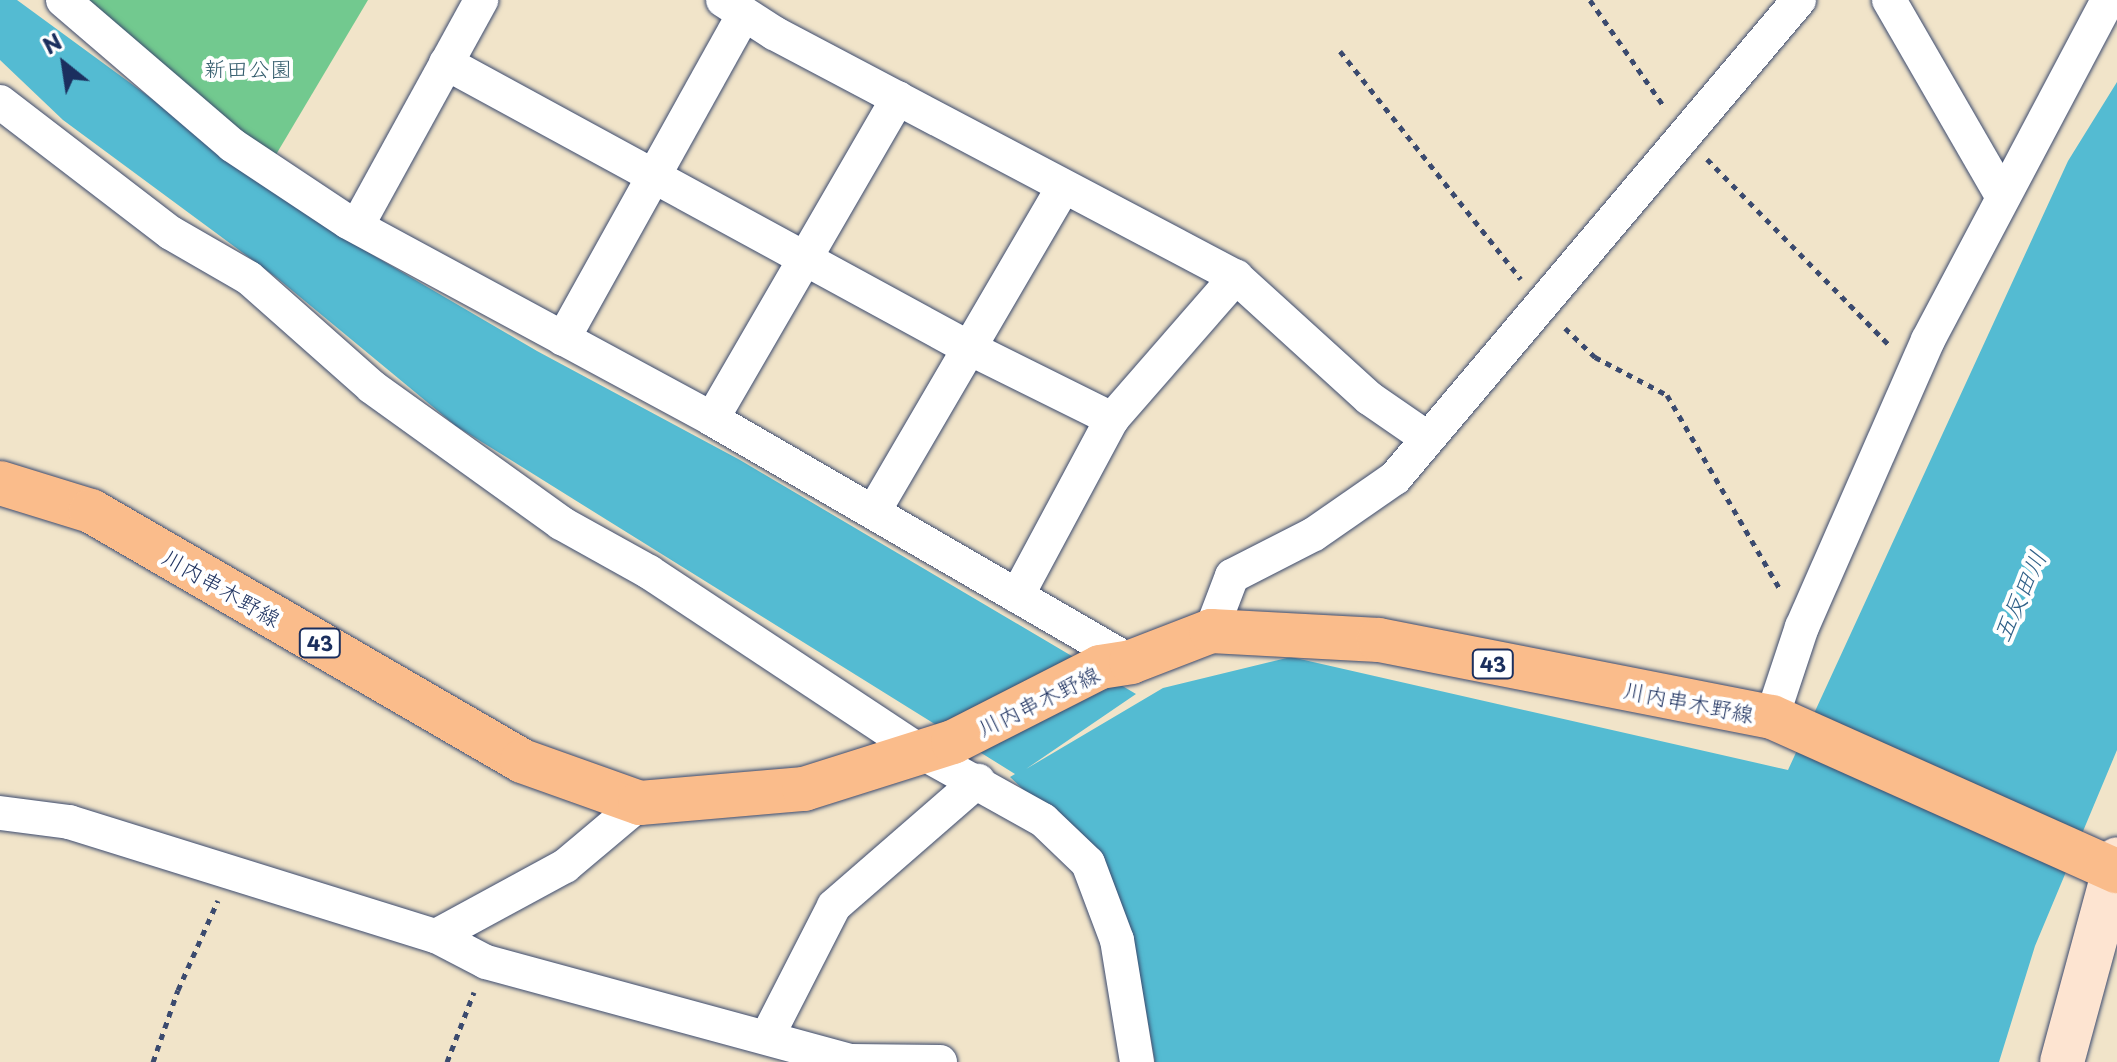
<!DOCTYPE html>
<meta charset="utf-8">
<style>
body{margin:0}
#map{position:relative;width:2117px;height:1062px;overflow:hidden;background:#f1e4c9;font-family:"Playpen Sans","Klee One",sans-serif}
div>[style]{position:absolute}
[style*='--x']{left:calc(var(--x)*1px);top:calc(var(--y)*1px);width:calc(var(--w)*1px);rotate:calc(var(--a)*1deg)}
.green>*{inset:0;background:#72c98f}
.water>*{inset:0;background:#54bbd2}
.path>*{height:5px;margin-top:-2.5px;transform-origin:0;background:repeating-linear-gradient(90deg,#3b4a6e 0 6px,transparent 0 12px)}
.roads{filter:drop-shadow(0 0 2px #3b4a6e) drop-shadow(0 0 2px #3b4a6e)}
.street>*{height:34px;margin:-17px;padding:0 17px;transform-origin:17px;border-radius:17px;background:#fff}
.secondary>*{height:44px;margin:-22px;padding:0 22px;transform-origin:22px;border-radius:22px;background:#fde4d1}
.primary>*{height:44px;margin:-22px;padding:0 22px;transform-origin:22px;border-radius:22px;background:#fabc8b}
span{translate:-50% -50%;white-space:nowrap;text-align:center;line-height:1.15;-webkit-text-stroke:8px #fff;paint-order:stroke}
.shield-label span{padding:2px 6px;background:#fff;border:2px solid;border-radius:6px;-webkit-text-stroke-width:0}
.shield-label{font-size:20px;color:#1b2f5e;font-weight:700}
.park-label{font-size:22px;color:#355d6d}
.street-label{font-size:22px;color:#1b2f5e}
.water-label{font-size:24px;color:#2f6087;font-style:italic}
.north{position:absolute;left:24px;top:24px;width:80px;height:80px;-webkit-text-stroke:6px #fff;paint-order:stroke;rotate:330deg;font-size:22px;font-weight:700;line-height:32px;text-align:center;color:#1b2f5e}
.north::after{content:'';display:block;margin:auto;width:28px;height:36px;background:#1b2f5e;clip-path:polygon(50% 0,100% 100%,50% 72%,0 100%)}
</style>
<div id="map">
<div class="green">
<i style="clip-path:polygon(83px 0,368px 0,271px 163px)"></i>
</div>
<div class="water">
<i style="clip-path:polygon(0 0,17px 0,335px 233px,537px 351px,740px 460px,1136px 694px,1026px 769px,1163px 688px,1291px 657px,1788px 770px,2068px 161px,2117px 82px,2117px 750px,2035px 946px,1999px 1062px,1155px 1062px,1138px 966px,1094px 856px,1010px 777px,1015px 774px,456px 426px,277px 278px,63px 120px,0 60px)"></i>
</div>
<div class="path">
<i style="--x:1590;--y:0;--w:131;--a:55.2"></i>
<i style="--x:1340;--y:51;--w:291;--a:51.6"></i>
<i style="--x:1707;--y:159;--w:262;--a:45.6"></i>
<i style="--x:1565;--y:328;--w:42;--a:44"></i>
<i style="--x:1595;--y:357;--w:81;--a:27.8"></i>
<i style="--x:1667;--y:395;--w:227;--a:59.8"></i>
<i style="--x:153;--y:1062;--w:76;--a:-70.9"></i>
<i style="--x:178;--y:990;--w:98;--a:-66"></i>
<i style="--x:447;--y:1062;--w:75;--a:-68.9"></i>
</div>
<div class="roads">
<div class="street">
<i style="--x:63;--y:0;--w:223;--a:40.6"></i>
<i style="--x:232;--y:145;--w:139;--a:33.6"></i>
<i style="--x:348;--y:222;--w:414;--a:28.4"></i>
<i style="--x:712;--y:419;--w:484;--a:30.1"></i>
<i style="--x:723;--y:0;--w:61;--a:32.9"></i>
<i style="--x:774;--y:33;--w:522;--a:27.84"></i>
<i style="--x:1236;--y:277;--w:180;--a:42.3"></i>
<i style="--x:1369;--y:398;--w:70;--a:34.6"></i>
<i style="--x:1889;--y:0;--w:226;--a:60"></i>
<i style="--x:446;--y:63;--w:596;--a:28.59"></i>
<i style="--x:969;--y:348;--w:160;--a:26.4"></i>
<i style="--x:0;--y:102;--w:215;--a:37.5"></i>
<i style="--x:171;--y:233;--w:90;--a:30"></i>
<i style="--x:249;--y:278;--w:164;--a:41.5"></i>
<i style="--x:372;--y:387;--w:233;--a:35.7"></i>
<i style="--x:561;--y:523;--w:101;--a:29.1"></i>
<i style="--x:649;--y:572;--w:324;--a:33.5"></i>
<i style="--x:919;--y:751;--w:142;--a:29.1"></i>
<i style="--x:1043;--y:820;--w:62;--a:43.7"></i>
<i style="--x:1088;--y:863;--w:82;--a:69.4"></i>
<i style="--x:1117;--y:940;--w:124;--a:80.7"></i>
<i style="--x:357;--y:226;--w:258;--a:-61.2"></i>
<i style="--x:563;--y:339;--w:372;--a:-60.9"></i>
<i style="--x:712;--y:419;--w:371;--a:-59.9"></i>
<i style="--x:874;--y:511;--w:374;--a:-59.7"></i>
<i style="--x:1017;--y:596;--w:201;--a:-61.8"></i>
<i style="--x:1112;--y:419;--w:189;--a:-48.9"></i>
<i style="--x:1211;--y:631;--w:59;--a:-69.1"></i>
<i style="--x:1232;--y:576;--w:92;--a:-27.1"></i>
<i style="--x:1314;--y:534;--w:98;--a:-34.7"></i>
<i style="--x:1395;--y:478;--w:626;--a:-49.8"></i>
<i style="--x:1772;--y:717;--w:95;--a:-71.6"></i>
<i style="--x:1802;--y:627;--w:313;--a:-66.3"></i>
<i style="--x:1928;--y:340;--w:385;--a:-62.1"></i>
<i style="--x:0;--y:813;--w:70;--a:7.4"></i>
<i style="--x:69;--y:822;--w:384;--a:17.3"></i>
<i style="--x:436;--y:936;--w:56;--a:27.5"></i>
<i style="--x:486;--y:962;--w:378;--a:15.2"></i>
<i style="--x:851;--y:1061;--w:89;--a:0.6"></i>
<i style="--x:436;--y:936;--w:147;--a:-28.5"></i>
<i style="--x:565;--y:866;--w:98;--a:-40"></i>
<i style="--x:767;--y:1037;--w:147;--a:-62.9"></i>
<i style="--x:834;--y:906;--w:191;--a:-41"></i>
</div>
<div class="secondary">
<i style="--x:2062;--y:1062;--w:210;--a:-74.8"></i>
</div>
<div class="primary">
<i style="--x:0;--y:483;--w:95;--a:17.1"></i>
<i style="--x:91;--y:511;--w:498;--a:30.1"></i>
<i style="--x:522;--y:761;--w:125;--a:19.6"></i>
<i style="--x:640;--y:803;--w:165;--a:-4.9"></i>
<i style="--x:804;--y:789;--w:156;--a:-17.5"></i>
<i style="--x:953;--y:742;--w:165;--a:-27"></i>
<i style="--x:1100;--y:667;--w:31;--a:-9"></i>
<i style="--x:1131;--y:662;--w:86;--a:-21.2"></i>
<i style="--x:1211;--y:631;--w:168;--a:3.1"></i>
<i style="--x:1379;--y:640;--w:400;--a:11.1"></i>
<i style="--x:1772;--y:717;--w:378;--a:24.1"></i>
</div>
</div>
<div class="shield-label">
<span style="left:320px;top:643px">43</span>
<span style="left:1493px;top:664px">43</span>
</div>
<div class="park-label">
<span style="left:248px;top:68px">新田公園</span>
</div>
<div class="street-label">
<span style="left:222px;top:587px;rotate:30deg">川内串木野線</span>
<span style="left:1038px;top:700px;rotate:-26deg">川内串木野線</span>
<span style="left:1689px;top:701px;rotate:11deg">川内串木野線</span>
</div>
<div class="water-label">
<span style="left:2019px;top:596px;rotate:-66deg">五反田川</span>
</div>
<div class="north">N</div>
</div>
